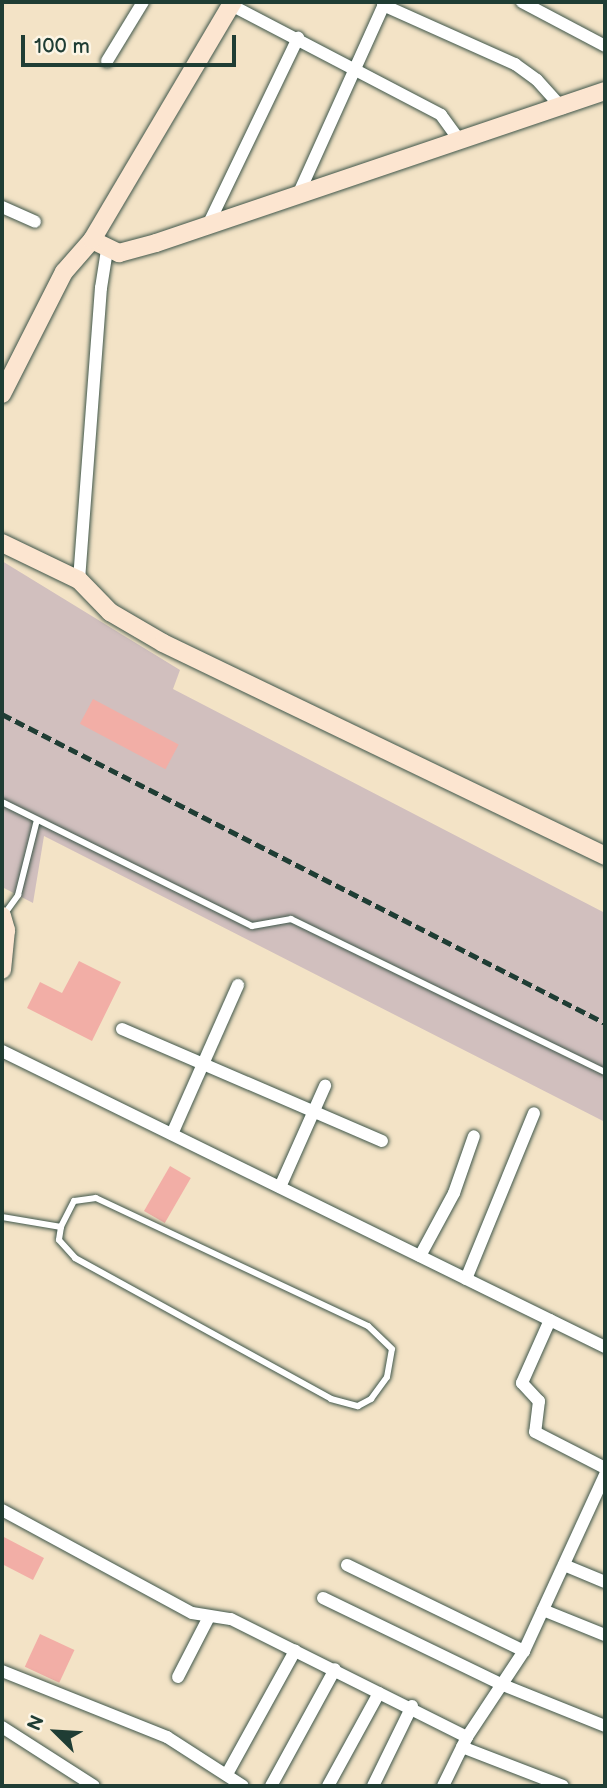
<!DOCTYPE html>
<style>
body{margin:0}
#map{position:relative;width:607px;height:1788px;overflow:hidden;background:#f3e3c6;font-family:"Balsamiq Sans",sans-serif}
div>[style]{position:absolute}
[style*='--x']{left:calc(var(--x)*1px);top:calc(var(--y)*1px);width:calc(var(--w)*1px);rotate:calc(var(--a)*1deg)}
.industrial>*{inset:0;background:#d1bfbe}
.building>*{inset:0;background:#f2aea6;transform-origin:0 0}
.roads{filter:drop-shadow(0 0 2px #3f564a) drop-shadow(0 0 2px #3f564a)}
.lane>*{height:6px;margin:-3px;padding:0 3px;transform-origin:3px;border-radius:3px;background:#fff}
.street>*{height:12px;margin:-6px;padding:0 6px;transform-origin:6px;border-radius:6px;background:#fff}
.secondary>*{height:18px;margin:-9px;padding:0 9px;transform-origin:9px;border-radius:9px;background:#fce5d0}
.rail>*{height:4.5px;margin-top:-2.25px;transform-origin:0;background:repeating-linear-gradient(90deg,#1f3d34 0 10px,transparent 0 15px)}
span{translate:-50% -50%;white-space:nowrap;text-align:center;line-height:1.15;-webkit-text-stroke:6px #fcf5e5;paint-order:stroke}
.frame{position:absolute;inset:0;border:4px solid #1f3d34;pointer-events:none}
.north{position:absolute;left:21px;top:1697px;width:70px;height:70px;-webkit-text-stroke:5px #fcf5e5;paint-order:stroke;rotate:294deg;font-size:19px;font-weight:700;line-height:28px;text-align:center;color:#1f3d34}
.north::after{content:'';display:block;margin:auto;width:24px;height:32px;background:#1f3d34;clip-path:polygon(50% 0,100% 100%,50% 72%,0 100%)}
.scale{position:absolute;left:21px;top:35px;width:215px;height:32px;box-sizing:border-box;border:4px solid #1f3d34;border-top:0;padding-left:9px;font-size:21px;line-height:24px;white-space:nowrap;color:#1f3d34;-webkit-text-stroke:5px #fcf5e5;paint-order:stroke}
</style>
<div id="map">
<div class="industrial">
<i style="clip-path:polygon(2px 561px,180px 670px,173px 689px,605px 913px,605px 1122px,44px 836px,33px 903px,2px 887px)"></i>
</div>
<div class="building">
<i style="left:93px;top:699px;width:97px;height:28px;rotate:28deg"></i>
<i style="clip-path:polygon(79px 961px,121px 982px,92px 1041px,27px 1008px,40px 982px,62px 993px)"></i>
<i style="left:170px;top:1166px;width:24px;height:52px;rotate:30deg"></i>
<i style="clip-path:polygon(2px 1536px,44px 1558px,33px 1580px,2px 1564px)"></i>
<i style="left:40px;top:1634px;width:38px;height:36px;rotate:25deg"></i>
</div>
<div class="roads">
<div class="lane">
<i style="--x:2;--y:802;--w:279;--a:26.4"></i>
<i style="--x:252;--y:926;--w:40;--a:-10"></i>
<i style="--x:291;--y:919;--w:349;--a:26"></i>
<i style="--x:3;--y:916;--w:26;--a:-54"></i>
<i style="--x:18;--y:895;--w:77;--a:-75.8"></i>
<i style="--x:2;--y:1217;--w:60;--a:9.6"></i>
<i style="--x:61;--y:1227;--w:13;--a:99"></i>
<i style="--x:59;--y:1240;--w:24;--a:48"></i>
<i style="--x:75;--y:1258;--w:292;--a:28.8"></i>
<i style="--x:331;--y:1399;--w:28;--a:15"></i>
<i style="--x:358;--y:1406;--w:15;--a:-28"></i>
<i style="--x:371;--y:1399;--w:27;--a:-54"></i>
<i style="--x:387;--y:1377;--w:28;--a:-80"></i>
<i style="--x:392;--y:1349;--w:33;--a:-136"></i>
<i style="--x:368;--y:1326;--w:301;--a:-154.8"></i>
<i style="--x:96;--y:1198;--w:22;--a:172"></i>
<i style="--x:74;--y:1201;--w:29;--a:117"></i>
</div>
<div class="street">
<i style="--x:522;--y:2;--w:94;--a:27.9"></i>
<i style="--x:231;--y:5;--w:237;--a:27.6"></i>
<i style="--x:441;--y:115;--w:32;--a:54"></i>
<i style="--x:383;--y:5;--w:145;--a:24.1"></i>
<i style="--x:515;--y:64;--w:27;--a:36"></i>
<i style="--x:537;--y:80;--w:38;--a:48"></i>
<i style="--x:107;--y:61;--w:69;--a:-58.6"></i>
<i style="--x:298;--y:195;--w:212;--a:-65.7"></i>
<i style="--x:2;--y:207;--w:36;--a:24"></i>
<i style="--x:208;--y:225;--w:208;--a:-64.3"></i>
<i style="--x:79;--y:580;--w:293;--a:-85.7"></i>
<i style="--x:101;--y:288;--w:38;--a:-81"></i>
<i style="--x:122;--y:1029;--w:283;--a:23.3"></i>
<i style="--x:2;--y:1051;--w:672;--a:26.15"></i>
<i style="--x:172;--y:1134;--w:163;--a:-66.1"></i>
<i style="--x:280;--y:1187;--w:111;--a:-66"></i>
<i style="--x:420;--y:1256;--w:72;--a:-61.6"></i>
<i style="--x:454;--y:1193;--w:60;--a:-70.7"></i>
<i style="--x:466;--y:1279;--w:179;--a:-67.7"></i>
<i style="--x:550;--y:1320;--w:69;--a:114"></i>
<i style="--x:522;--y:1383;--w:25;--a:47"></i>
<i style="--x:539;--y:1401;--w:31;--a:97"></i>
<i style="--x:535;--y:1432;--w:79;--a:27.2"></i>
<i style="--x:2;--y:1510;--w:216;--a:28.5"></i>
<i style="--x:192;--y:1613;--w:39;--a:9"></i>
<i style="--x:231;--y:1619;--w:264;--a:26.6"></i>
<i style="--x:347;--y:1565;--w:197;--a:25.9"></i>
<i style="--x:564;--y:1565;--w:44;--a:22.5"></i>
<i style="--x:323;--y:1598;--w:200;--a:25.8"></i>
<i style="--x:503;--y:1685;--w:110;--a:21.9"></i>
<i style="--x:543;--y:1610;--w:67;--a:22"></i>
<i style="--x:2;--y:1671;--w:178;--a:21.8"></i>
<i style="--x:167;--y:1737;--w:90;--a:32.8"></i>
<i style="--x:178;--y:1677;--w:68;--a:-62.7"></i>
<i style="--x:2;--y:1727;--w:109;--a:32.7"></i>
<i style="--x:462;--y:1747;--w:108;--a:21.1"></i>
<i style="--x:227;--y:1774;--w:141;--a:-61.1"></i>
<i style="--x:271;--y:1786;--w:133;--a:-61.3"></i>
<i style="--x:328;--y:1786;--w:106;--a:-61.3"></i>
<i style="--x:373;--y:1786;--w:89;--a:-64"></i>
<i style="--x:443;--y:1786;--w:55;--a:-63.9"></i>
<i style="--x:467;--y:1737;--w:103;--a:-56.5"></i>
<i style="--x:524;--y:1651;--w:194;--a:-65.3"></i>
</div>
<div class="secondary">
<i style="--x:92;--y:240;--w:30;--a:26"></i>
<i style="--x:119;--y:253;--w:38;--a:-15"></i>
<i style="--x:156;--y:243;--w:474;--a:-18.7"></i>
<i style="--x:2;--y:394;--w:137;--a:-63.1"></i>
<i style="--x:64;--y:272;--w:43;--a:-48.8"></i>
<i style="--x:92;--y:240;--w:277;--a:-59.4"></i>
<i style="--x:2;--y:543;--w:85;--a:25.7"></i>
<i style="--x:79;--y:580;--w:45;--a:45.9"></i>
<i style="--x:110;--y:612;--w:61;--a:30.3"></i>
<i style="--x:163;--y:643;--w:491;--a:25.7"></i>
<i style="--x:2;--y:916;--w:15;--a:74"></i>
<i style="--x:6;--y:930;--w:40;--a:95.7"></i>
</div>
</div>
<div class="rail">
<i style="--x:2;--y:714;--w:678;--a:27.13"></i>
</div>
<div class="frame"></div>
<div class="north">N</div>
<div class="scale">100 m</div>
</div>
